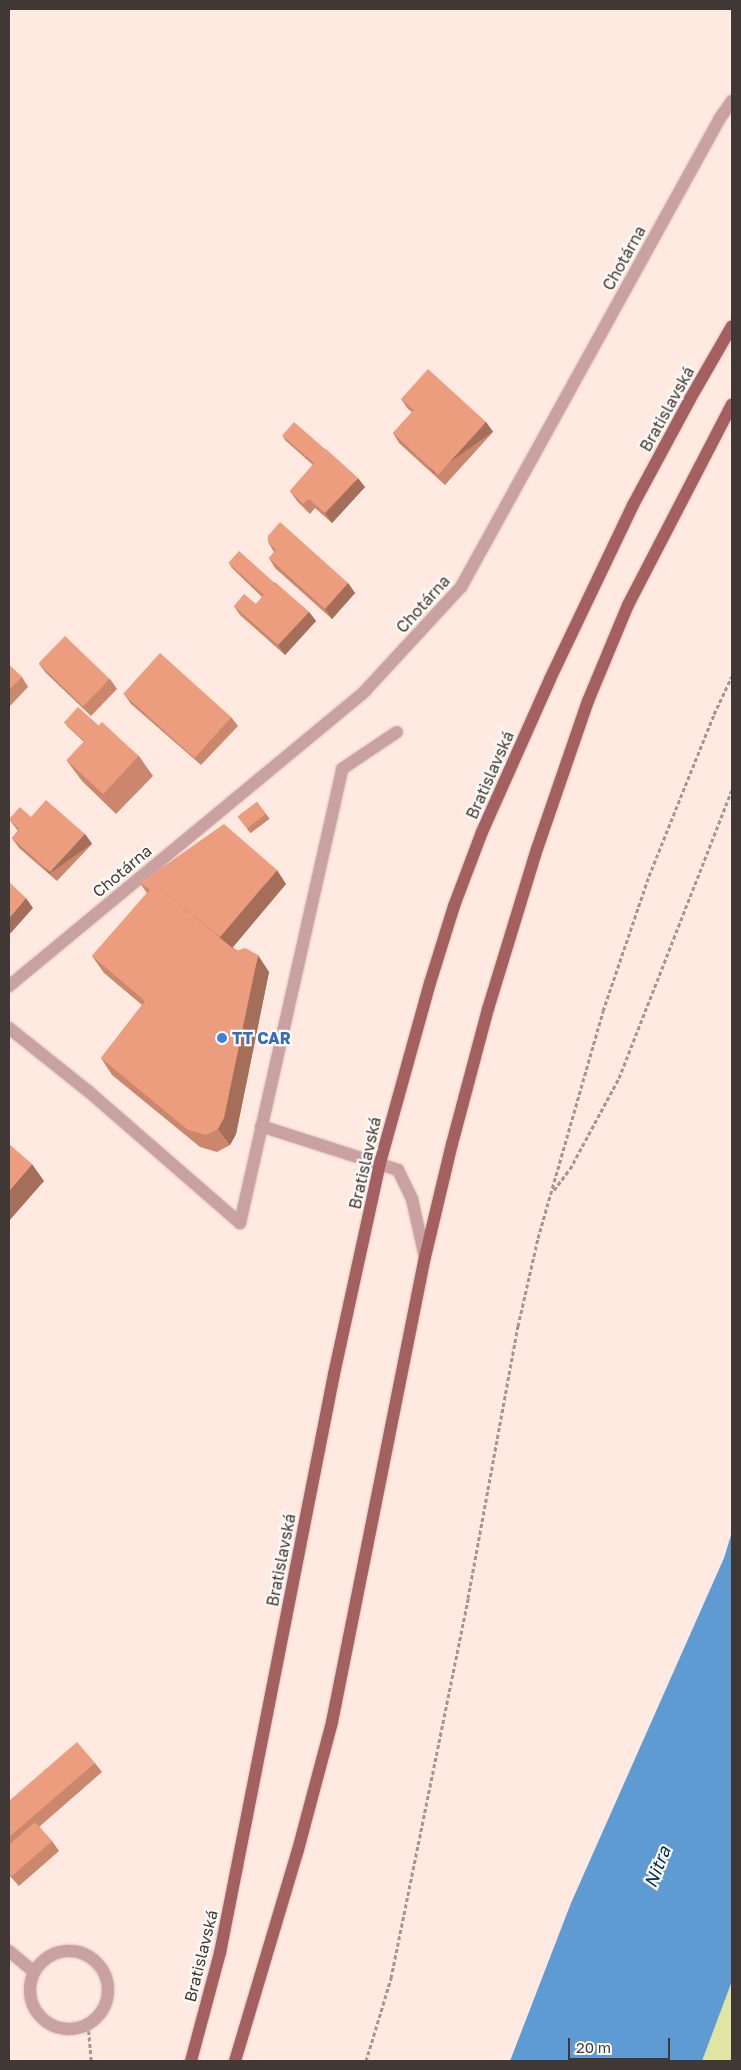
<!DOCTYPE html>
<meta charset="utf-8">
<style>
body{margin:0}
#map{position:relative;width:741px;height:2070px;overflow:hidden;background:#ffe9e1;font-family:"Golos Text",sans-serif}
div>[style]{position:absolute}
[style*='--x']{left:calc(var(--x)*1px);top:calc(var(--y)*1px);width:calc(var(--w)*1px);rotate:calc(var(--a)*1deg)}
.green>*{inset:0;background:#e0e5a1}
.water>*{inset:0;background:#5e9bd3}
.path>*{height:3px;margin-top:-1.5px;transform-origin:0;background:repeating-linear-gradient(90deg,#a5958f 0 4px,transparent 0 6.5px)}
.roads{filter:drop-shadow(0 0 1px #d9c6be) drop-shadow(0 0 1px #d9c6be)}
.minor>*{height:12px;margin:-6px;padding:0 6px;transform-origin:6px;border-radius:6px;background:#c9a1a1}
.minor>.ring{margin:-6px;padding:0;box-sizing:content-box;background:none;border:12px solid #c9a1a1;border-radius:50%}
.major>*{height:12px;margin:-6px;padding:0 6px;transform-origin:6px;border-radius:6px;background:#a45f60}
.wall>*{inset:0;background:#cb876c;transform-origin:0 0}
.shaded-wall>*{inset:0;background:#a56e58;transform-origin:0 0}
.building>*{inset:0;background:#ec9d7d;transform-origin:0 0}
.dots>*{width:14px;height:14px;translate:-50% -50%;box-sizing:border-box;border:2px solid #fffbf9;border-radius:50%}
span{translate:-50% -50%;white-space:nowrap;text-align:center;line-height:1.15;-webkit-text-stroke:4.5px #fffbf9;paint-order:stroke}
.street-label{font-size:16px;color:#403834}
.shop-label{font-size:16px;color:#366cbe;font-weight:700}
.left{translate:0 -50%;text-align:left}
.water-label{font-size:18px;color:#013156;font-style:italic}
.frame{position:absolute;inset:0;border:10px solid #403834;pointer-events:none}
.scale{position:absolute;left:568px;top:2038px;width:102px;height:22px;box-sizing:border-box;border:2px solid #403834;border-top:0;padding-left:6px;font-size:15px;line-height:18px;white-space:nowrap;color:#403834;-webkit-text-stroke:4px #fffbf9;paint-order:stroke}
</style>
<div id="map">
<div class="green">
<i style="clip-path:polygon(732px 1981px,732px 2061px,702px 2061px,706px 2049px)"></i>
</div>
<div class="water">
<i style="clip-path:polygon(732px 1532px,732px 1981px,702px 2061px,510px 2061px,571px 1903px,724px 1558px)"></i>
</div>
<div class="path">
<i style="--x:554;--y:1190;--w:26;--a:-53"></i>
<i style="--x:570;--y:1169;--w:103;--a:-61.7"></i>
<i style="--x:619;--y:1078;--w:309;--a:-68.6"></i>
<i style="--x:88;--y:2024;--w:37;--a:85"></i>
<i style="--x:366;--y:2061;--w:87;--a:-73.2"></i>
<i style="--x:391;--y:1978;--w:388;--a:-78.5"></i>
<i style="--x:468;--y:1598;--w:277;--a:-79.6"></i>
<i style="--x:518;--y:1326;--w:90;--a:-77.2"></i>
<i style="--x:538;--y:1238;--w:236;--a:-74"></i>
<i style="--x:603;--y:1011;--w:143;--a:-71.2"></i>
<i style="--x:649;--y:876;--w:175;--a:-68.1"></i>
<i style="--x:714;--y:714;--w:42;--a:-64.7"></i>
</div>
<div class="roads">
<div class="minor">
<i style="--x:9;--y:986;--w:462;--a:-39.6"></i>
<i style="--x:365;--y:691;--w:142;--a:-47.3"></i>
<i style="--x:461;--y:587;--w:536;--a:-61.09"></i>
<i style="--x:720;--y:118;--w:21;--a:-55"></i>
<i style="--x:9;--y:1028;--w:101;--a:38.6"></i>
<i style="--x:88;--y:1091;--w:201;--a:41"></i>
<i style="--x:240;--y:1223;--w:465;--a:-77.3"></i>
<i style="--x:342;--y:769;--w:66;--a:-33.9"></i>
<i style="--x:261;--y:1126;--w:144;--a:17.8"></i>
<i style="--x:398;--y:1170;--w:32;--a:64"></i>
<i style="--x:412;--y:1199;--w:59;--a:77.4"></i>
<i style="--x:9;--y:1951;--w:33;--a:40"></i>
<i class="ring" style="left:30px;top:1951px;width:66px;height:66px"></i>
</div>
<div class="major">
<i style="--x:191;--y:2061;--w:112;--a:-75"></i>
<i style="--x:220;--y:1953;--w:590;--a:-78.86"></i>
<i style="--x:334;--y:1374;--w:216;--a:-77.7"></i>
<i style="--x:380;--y:1163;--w:187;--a:-74.5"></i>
<i style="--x:430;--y:983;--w:81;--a:-72.7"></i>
<i style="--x:454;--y:906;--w:79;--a:-69.3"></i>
<i style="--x:482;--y:832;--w:167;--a:-66"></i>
<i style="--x:550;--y:679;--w:193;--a:-64.5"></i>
<i style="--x:633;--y:505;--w:120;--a:-61.7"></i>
<i style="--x:690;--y:399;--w:84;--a:-60.1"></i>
<i style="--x:235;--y:2061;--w:220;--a:-73.4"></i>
<i style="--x:298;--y:1850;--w:132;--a:-75.1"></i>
<i style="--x:332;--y:1722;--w:474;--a:-78.7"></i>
<i style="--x:425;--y:1257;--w:116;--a:-76.6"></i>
<i style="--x:452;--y:1144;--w:140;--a:-75.1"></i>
<i style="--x:488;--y:1009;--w:167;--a:-73"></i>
<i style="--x:537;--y:849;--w:157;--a:-71"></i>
<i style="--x:588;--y:701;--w:104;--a:-67.4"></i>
<i style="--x:628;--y:605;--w:226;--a:-62.6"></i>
</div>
</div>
<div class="wall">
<i style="clip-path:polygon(401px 399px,486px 422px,493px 432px,445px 485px,399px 443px,393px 433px,412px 412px,408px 409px)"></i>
<i style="clip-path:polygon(282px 436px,365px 487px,332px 523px,315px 508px,310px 514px,297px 501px,290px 491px,313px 465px,286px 441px)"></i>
<i style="clip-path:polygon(268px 542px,348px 583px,355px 593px,332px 619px,275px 568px,269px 558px,274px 552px)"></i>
<i style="clip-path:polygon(229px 563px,275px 583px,309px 612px,316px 621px,285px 655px,240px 615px,234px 606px,256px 604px,262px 597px,232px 568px)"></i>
<i style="clip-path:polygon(39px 664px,110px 679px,117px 689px,91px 716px,46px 673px)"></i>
<i style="clip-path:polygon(9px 665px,22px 677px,28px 687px,9px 707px)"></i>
<i style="clip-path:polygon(124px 694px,231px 717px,238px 726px,201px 765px,131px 704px)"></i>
<i style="clip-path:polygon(64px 722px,99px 726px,139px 756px,153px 776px,116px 814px,82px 781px,67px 761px,84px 742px,68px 727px)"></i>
<i style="left:257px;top:802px;width:21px;height:24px;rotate:53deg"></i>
<i style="clip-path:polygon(31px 817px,85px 834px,92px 844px,57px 881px,19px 848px,12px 838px,18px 831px,9px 819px)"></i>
<i style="clip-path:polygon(140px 883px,286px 884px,232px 947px,269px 972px,236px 1134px,230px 1145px,217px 1152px,200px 1147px,112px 1075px,101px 1058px,142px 1005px,104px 973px,92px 956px,147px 893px)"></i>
<i style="clip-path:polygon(95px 1763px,102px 1772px,39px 1827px,52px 1841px,59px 1851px,19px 1886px,9px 1875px,9px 1801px)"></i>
</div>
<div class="shaded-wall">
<i style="left:486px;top:422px;width:12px;height:72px;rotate:55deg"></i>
<i style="clip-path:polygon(358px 478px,365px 487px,332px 523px,325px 513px)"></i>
<i style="clip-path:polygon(348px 583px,355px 593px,332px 619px,325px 609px)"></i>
<i style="clip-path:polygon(309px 612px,316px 621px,285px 655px,278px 645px)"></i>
<i style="left:85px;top:834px;width:12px;height:52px;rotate:55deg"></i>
<i style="clip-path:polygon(277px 870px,286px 884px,229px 952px,219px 938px)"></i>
<i style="clip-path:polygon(26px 898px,33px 908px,9px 935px,9px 918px)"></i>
<i style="clip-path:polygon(258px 955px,269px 972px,236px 1134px,230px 1145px,218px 1129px)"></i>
<i style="clip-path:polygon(32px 1164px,44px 1181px,9px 1221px,9px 1191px)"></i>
</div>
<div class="building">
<i style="clip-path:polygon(428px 369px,486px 422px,438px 475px,393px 433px,414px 410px,401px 399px)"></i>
<i style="left:294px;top:422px;width:43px;height:18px;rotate:41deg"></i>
<i style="clip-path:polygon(326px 449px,358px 478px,325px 513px,309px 499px,303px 504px,290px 491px)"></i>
<i style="clip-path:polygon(280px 522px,348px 583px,325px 609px,269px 558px,276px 550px,268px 542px,268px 536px)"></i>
<i style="left:239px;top:551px;width:48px;height:16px;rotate:42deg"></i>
<i style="clip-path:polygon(275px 582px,309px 612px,278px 645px,234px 606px,244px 594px,256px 604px)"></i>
<i style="left:65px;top:636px;width:62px;height:38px;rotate:44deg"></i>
<i style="left:160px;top:653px;width:96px;height:55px;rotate:42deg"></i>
<i style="clip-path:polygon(9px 665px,22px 677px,9px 690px)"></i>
<i style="left:78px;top:707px;width:28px;height:21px;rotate:42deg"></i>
<i style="left:102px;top:722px;width:50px;height:52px;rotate:43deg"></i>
<i style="clip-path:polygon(46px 800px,85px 834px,50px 872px,12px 838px,19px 829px,9px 819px,20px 807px,31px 817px)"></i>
<i style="left:257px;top:802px;width:15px;height:24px;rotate:53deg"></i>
<i style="clip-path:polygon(224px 824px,277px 870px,220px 937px,155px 884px,150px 890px,140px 883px)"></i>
<i style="clip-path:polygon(9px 882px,26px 898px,9px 918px)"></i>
<i style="clip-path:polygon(155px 884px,236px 951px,245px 948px,258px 955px,224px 1118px,218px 1129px,206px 1135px,188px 1130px,101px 1058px,145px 1001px,92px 956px)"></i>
<i style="clip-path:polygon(9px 1144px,32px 1164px,9px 1191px)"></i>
<i style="clip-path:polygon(77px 1742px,95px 1763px,9px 1837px,9px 1801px)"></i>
<i style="clip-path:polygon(35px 1822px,52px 1841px,12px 1876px,9px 1873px,9px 1845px)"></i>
</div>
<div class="dots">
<i style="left:222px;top:1038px;background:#3f7fe0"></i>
</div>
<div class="street-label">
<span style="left:624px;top:258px;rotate:-61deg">Chotárna</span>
<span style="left:667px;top:409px;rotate:-61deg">Bratislavská</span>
<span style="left:423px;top:604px;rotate:-48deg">Chotárna</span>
<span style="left:490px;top:775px;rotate:-66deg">Bratislavská</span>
<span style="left:122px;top:871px;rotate:-40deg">Chotárna</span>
<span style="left:365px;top:1163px;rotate:-77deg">Bratislavská</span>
<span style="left:281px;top:1560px;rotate:-79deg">Bratislavská</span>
<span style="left:201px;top:1956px;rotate:-76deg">Bratislavská</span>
</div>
<div class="shop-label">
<span class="left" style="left:232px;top:1038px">TT CAR</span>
</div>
<div class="water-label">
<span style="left:657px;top:1867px;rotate:-69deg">Nitra</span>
</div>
<div class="frame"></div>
<div class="scale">20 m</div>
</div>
